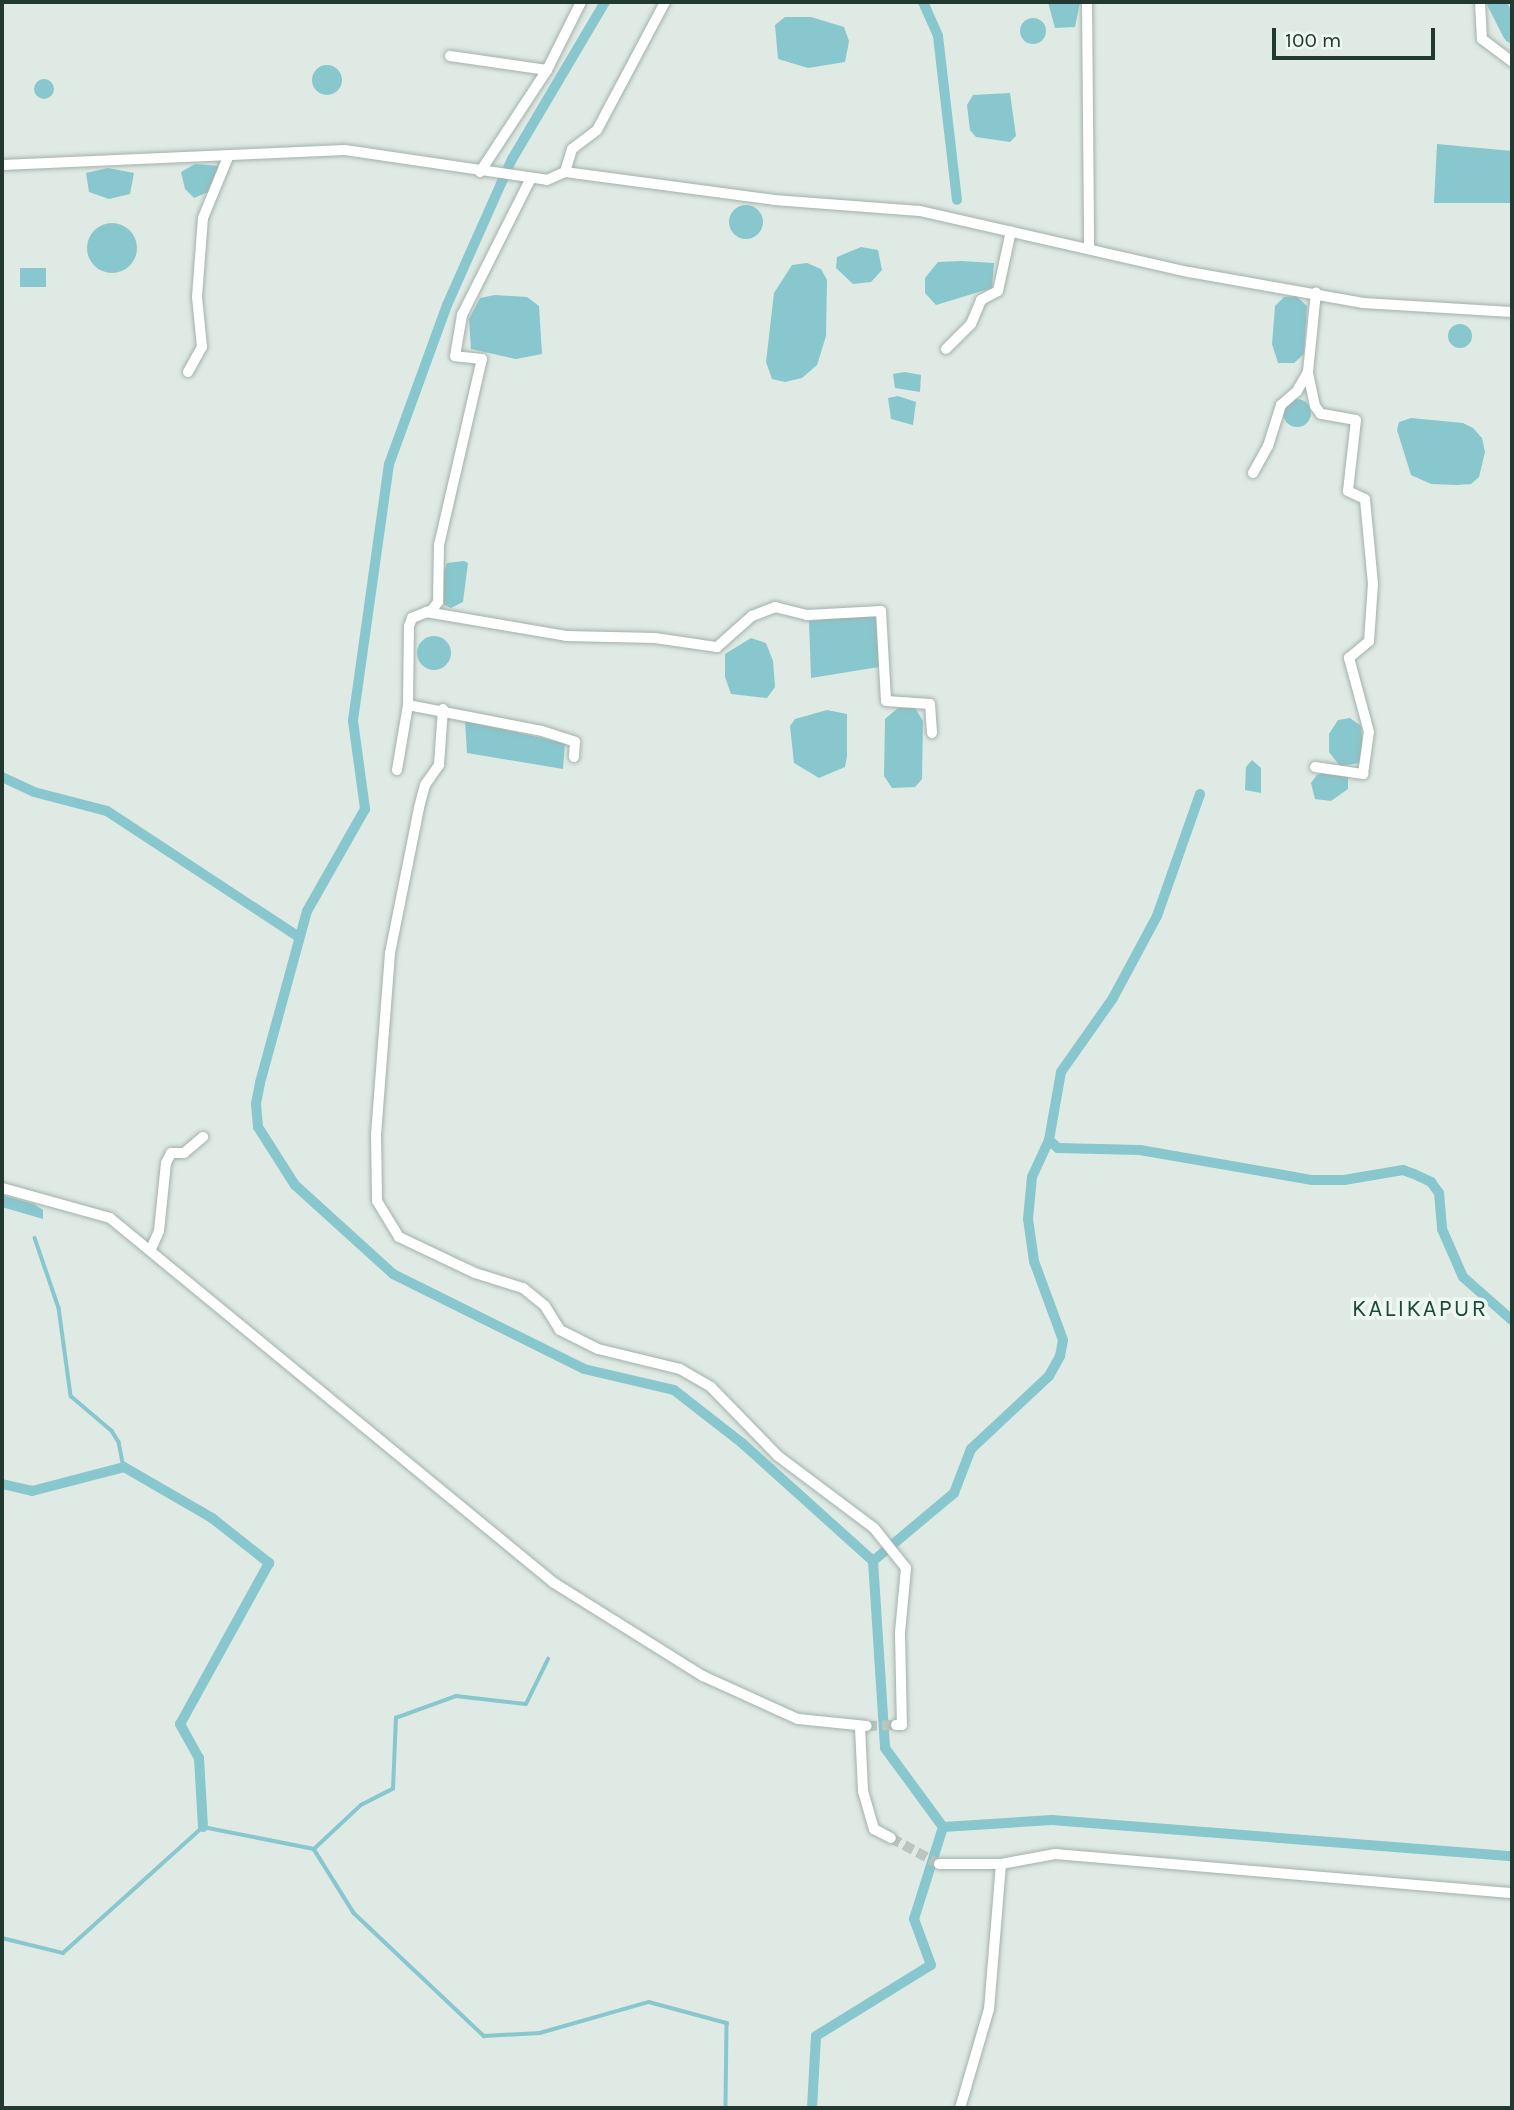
<!DOCTYPE html>
<style>
body{margin:0}
#map{position:relative;width:1514px;height:2110px;overflow:hidden;background:#dfeae4;font-family:Karla,sans-serif}
div>[style]{position:absolute}
[style*='--x']{left:calc(var(--x)*1px);top:calc(var(--y)*1px);width:calc(var(--w)*1px);rotate:calc(var(--a)*1deg)}
.water>*{inset:0;background:#88c7ce;transform-origin:0 0}
.round{border-radius:50%}
.stream>*{height:3.5px;margin:-1.75px;padding:0 1.75px;transform-origin:1.75px;border-radius:1.75px;background:#88c7ce}
.canal>*{height:10px;margin:-5px;padding:0 5px;transform-origin:5px;border-radius:5px;background:#88c7ce}
.river>*{height:19px;margin:-9.5px;padding:0 9.5px;transform-origin:9.5px;border-radius:9.5px;background:#88c7ce}
.minor-tunnel>*{height:10px;margin-top:-5px;transform-origin:0;background:repeating-linear-gradient(90deg,#b9c7c0 0 10px,transparent 0 15px)}
.roads{filter:drop-shadow(0 0 2px #a2b1ab) drop-shadow(0 0 2px #a2b1ab)}
.minor>*{height:10px;margin:-5px;padding:0 5px;transform-origin:5px;border-radius:5px;background:#fff}
span{translate:-50% -50%;white-space:nowrap;text-align:center;line-height:1.15;-webkit-text-stroke:7px #eff7f2;paint-order:stroke}
.quarter-label{font-size:24px;color:#1e4a3d;letter-spacing:2px}
.frame{position:absolute;inset:0;border:4px solid #213931;pointer-events:none}
.scale{position:absolute;left:1272px;top:28px;width:163px;height:32px;box-sizing:border-box;border:4px solid #213931;border-top:0;padding-left:9px;font-size:21px;line-height:24px;white-space:nowrap;color:#213931;-webkit-text-stroke:5px #eff7f2;paint-order:stroke}
</style>
<div id="map">
<div class="water">
<i style="clip-path:polygon(1048px 2px,1080px 2px,1075px 27px,1055px 28px)"></i>
<i style="clip-path:polygon(785px 17px,811px 17px,844px 27px,849px 41px,845px 62px,808px 68px,778px 59px,775px 25px)"></i>
<i class="round" style="left:1020px;top:18px;width:26px;height:26px"></i>
<i class="round" style="left:312px;top:65px;width:30px;height:30px"></i>
<i class="round" style="left:34px;top:79px;width:20px;height:20px"></i>
<i style="clip-path:polygon(1010px 93px,1016px 136px,1010px 142px,976px 137px,970px 130px,967px 105px,973px 95px)"></i>
<i style="clip-path:polygon(1437px 144px,1512px 151px,1512px 203px,1434px 203px)"></i>
<i style="clip-path:polygon(195px 164px,219px 166px,211px 191px,194px 198px,185px 189px,181px 172px)"></i>
<i style="clip-path:polygon(108px 168px,134px 173px,130px 194px,109px 199px,89px 192px,86px 173px)"></i>
<i class="round" style="left:729px;top:205px;width:34px;height:34px"></i>
<i class="round" style="left:87px;top:223px;width:50px;height:50px"></i>
<i style="clip-path:polygon(861px 247px,878px 250px,882px 270px,871px 282px,853px 284px,836px 268px,837px 257px)"></i>
<i style="clip-path:polygon(962px 261px,994px 263px,992px 288px,936px 305px,925px 293px,925px 278px,938px 262px)"></i>
<i style="clip-path:polygon(807px 263px,821px 269px,827px 280px,826px 336px,817px 365px,802px 378px,785px 382px,772px 379px,766px 362px,774px 293px,792px 265px)"></i>
<i style="left:20px;top:268px;width:26px;height:19px"></i>
<i style="clip-path:polygon(495px 295px,527px 297px,539px 306px,542px 354px,516px 359px,471px 349px,469px 319px,480px 298px)"></i>
<i style="clip-path:polygon(1296px 296px,1307px 306px,1304px 354px,1294px 363px,1278px 363px,1272px 344px,1275px 306px,1284px 297px)"></i>
<i class="round" style="left:1448px;top:324px;width:24px;height:24px"></i>
<i style="clip-path:polygon(905px 372px,921px 375px,920px 392px,895px 388px,893px 374px)"></i>
<i style="clip-path:polygon(898px 396px,916px 402px,913px 425px,891px 419px,888px 398px)"></i>
<i class="round" style="left:1283px;top:399px;width:28px;height:28px"></i>
<i style="clip-path:polygon(1411px 418px,1463px 423px,1473px 428px,1482px 438px,1485px 452px,1479px 477px,1471px 484px,1457px 485px,1431px 484px,1411px 475px,1397px 430px,1399px 422px)"></i>
<i style="clip-path:polygon(464px 561px,468px 563px,463px 602px,451px 608px,444px 605px,444px 571px,447px 563px)"></i>
<i style="clip-path:polygon(863px 615px,876px 617px,879px 667px,811px 678px,809px 621px)"></i>
<i class="round" style="left:417px;top:636px;width:34px;height:34px"></i>
<i style="clip-path:polygon(751px 638px,766px 643px,773px 661px,775px 687px,767px 698px,731px 694px,725px 677px,725px 654px)"></i>
<i style="clip-path:polygon(898px 708px,915px 708px,923px 721px,922px 779px,915px 787px,892px 788px,884px 776px,885px 719px)"></i>
<i style="clip-path:polygon(827px 710px,847px 714px,847px 756px,845px 767px,819px 778px,794px 763px,790px 726px,795px 719px)"></i>
<i style="clip-path:polygon(1350px 718px,1361px 726px,1363px 750px,1360px 763px,1340px 766px,1329px 752px,1329px 734px,1338px 720px)"></i>
<i style="clip-path:polygon(465px 721px,565px 743px,563px 769px,467px 753px)"></i>
<i style="clip-path:polygon(1252px 760px,1261px 768px,1261px 793px,1245px 790px,1246px 767px)"></i>
<i style="clip-path:polygon(1328px 772px,1348px 775px,1348px 789px,1331px 801px,1315px 799px,1311px 783px,1317px 775px)"></i>
<i style="clip-path:polygon(2px 1195px,34px 1204px,43px 1210px,43px 1219px,2px 1207px)"></i>
</div>
<div class="stream">
<i style="--x:35;--y:1238;--w:74;--a:71.1"></i>
<i style="--x:59;--y:1308;--w:89;--a:82.2"></i>
<i style="--x:71;--y:1396;--w:54;--a:40.5"></i>
<i style="--x:112;--y:1431;--w:13;--a:58"></i>
<i style="--x:119;--y:1442;--w:25;--a:79"></i>
<i style="--x:314;--y:1849;--w:64;--a:-43.1"></i>
<i style="--x:361;--y:1805;--w:36;--a:-27"></i>
<i style="--x:393;--y:1789;--w:71;--a:-87.6"></i>
<i style="--x:396;--y:1718;--w:64;--a:-20.1"></i>
<i style="--x:456;--y:1696;--w:70;--a:6.5"></i>
<i style="--x:526;--y:1704;--w:50;--a:-63.9"></i>
<i style="--x:2;--y:1938;--w:63;--a:13.8"></i>
<i style="--x:63;--y:1953;--w:188;--a:-42"></i>
<i style="--x:203;--y:1827;--w:113;--a:11.2"></i>
<i style="--x:314;--y:1849;--w:75;--a:58"></i>
<i style="--x:354;--y:1913;--w:179;--a:43.4"></i>
<i style="--x:484;--y:2036;--w:56;--a:-3.1"></i>
<i style="--x:540;--y:2033;--w:113;--a:-15.9"></i>
<i style="--x:649;--y:2002;--w:81;--a:15.1"></i>
<i style="--x:727;--y:2023;--w:85;--a:90.7"></i>
</div>
<div class="canal">
<i style="--x:605;--y:2;--w:182;--a:120.6"></i>
<i style="--x:512;--y:159;--w:160;--a:114"></i>
<i style="--x:447;--y:305;--w:169;--a:110"></i>
<i style="--x:389;--y:464;--w:260;--a:98"></i>
<i style="--x:353;--y:721;--w:89;--a:82.2"></i>
<i style="--x:365;--y:809;--w:117;--a:119.6"></i>
<i style="--x:307;--y:911;--w:178;--a:105.3"></i>
<i style="--x:260;--y:1083;--w:21;--a:101"></i>
<i style="--x:256;--y:1104;--w:23;--a:85"></i>
<i style="--x:258;--y:1127;--w:69;--a:57.5"></i>
<i style="--x:295;--y:1185;--w:132;--a:42.2"></i>
<i style="--x:393;--y:1274;--w:213;--a:26.4"></i>
<i style="--x:584;--y:1369;--w:92;--a:13.1"></i>
<i style="--x:674;--y:1390;--w:86;--a:37.9"></i>
<i style="--x:742;--y:1443;--w:176;--a:42"></i>
<i style="--x:873;--y:1561;--w:187;--a:86.3"></i>
<i style="--x:885;--y:1748;--w:98;--a:53.7"></i>
<i style="--x:943;--y:1827;--w:109;--a:-3.7"></i>
<i style="--x:1052;--y:1820;--w:461;--a:4.5"></i>
<i style="--x:923;--y:2;--w:37;--a:66"></i>
<i style="--x:938;--y:36;--w:165;--a:83.4"></i>
<i style="--x:2;--y:777;--w:35;--a:25"></i>
<i style="--x:34;--y:792;--w:75;--a:14.6"></i>
<i style="--x:107;--y:811;--w:230;--a:33.3"></i>
<i style="--x:1200;--y:794;--w:129;--a:109.4"></i>
<i style="--x:1157;--y:916;--w:93;--a:118.2"></i>
<i style="--x:1113;--y:998;--w:90;--a:125.1"></i>
<i style="--x:1061;--y:1072;--w:69;--a:100"></i>
<i style="--x:1049;--y:1140;--w:12;--a:42"></i>
<i style="--x:1058;--y:1148;--w:82;--a:1.4"></i>
<i style="--x:1140;--y:1150;--w:175;--a:9.9"></i>
<i style="--x:1312;--y:1180;--w:32;--a:0"></i>
<i style="--x:1344;--y:1180;--w:60;--a:-9.6"></i>
<i style="--x:1403;--y:1170;--w:12;--a:20"></i>
<i style="--x:1414;--y:1174;--w:19;--a:25"></i>
<i style="--x:1431;--y:1182;--w:14;--a:54"></i>
<i style="--x:1439;--y:1193;--w:36;--a:85"></i>
<i style="--x:1442;--y:1229;--w:52;--a:66.4"></i>
<i style="--x:1463;--y:1277;--w:65;--a:41.3"></i>
<i style="--x:2;--y:1484;--w:31;--a:13"></i>
<i style="--x:32;--y:1491;--w:95;--a:-14.6"></i>
<i style="--x:124;--y:1467;--w:102;--a:30.1"></i>
<i style="--x:212;--y:1518;--w:73;--a:38.3"></i>
<i style="--x:269;--y:1563;--w:184;--a:118.9"></i>
<i style="--x:180;--y:1724;--w:39;--a:61"></i>
<i style="--x:199;--y:1758;--w:69;--a:86.7"></i>
<i style="--x:873;--y:1561;--w:106;--a:-40"></i>
<i style="--x:954;--y:1493;--w:47;--a:-68.9"></i>
<i style="--x:971;--y:1449;--w:107;--a:-43.1"></i>
<i style="--x:1049;--y:1376;--w:23;--a:-61"></i>
<i style="--x:1060;--y:1356;--w:16;--a:-79"></i>
<i style="--x:1063;--y:1340;--w:84;--a:-110.2"></i>
<i style="--x:1034;--y:1261;--w:42;--a:-98.1"></i>
<i style="--x:1028;--y:1219;--w:42;--a:-84.6"></i>
<i style="--x:1032;--y:1177;--w:41;--a:-65.3"></i>
<i style="--x:812;--y:2108;--w:72;--a:-86.8"></i>
<i style="--x:816;--y:2036;--w:135;--a:-31.7"></i>
<i style="--x:931;--y:1965;--w:49;--a:-110.3"></i>
<i style="--x:914;--y:1919;--w:96;--a:-72.5"></i>
</div>
<div class="river">
<i style="--x:1496;--y:2;--w:35;--a:63"></i>
</div>
<div class="minor-tunnel">
<i style="--x:867;--y:1726;--w:29;--a:-2"></i>
<i style="--x:891;--y:1838;--w:55;--a:28.4"></i>
</div>
<div class="roads">
<div class="minor">
<i style="--x:1087;--y:2;--w:247;--a:89.5"></i>
<i style="--x:1480;--y:2;--w:37;--a:87"></i>
<i style="--x:1482;--y:39;--w:38;--a:37"></i>
<i style="--x:450;--y:56;--w:98;--a:8.2"></i>
<i style="--x:2;--y:165;--w:343;--a:-2.5"></i>
<i style="--x:345;--y:150;--w:204;--a:8.4"></i>
<i style="--x:547;--y:180;--w:20;--a:-24"></i>
<i style="--x:565;--y:172;--w:24;--a:-73"></i>
<i style="--x:572;--y:149;--w:31;--a:-37"></i>
<i style="--x:597;--y:130;--w:145;--a:-62"></i>
<i style="--x:480;--y:172;--w:122;--a:-56.7"></i>
<i style="--x:547;--y:70;--w:76;--a:-63.4"></i>
<i style="--x:565;--y:172;--w:211;--a:7.6"></i>
<i style="--x:774;--y:200;--w:146;--a:4.3"></i>
<i style="--x:920;--y:211;--w:276;--a:12.8"></i>
<i style="--x:1189;--y:272;--w:177;--a:10.1"></i>
<i style="--x:1363;--y:303;--w:149;--a:3.5"></i>
<i style="--x:946;--y:349;--w:35;--a:-45"></i>
<i style="--x:971;--y:324;--w:26;--a:-67"></i>
<i style="--x:981;--y:300;--w:19;--a:-28"></i>
<i style="--x:998;--y:291;--w:61;--a:-77.8"></i>
<i style="--x:188;--y:372;--w:29;--a:-61"></i>
<i style="--x:202;--y:347;--w:50;--a:-95.7"></i>
<i style="--x:197;--y:297;--w:79;--a:-85.7"></i>
<i style="--x:203;--y:218;--w:66;--a:-67.7"></i>
<i style="--x:1253;--y:473;--w:31;--a:-61"></i>
<i style="--x:1268;--y:446;--w:43;--a:-72.4"></i>
<i style="--x:1281;--y:405;--w:21;--a:-41"></i>
<i style="--x:1297;--y:391;--w:22;--a:-60"></i>
<i style="--x:426;--y:612;--w:142;--a:9.7"></i>
<i style="--x:566;--y:636;--w:89;--a:1.3"></i>
<i style="--x:655;--y:638;--w:63;--a:8.3"></i>
<i style="--x:717;--y:647;--w:47;--a:-41.5"></i>
<i style="--x:752;--y:616;--w:25;--a:-21"></i>
<i style="--x:775;--y:607;--w:33;--a:14"></i>
<i style="--x:807;--y:615;--w:74;--a:-3.1"></i>
<i style="--x:881;--y:611;--w:90;--a:86.8"></i>
<i style="--x:886;--y:701;--w:44;--a:3.9"></i>
<i style="--x:930;--y:704;--w:29;--a:86"></i>
<i style="--x:408;--y:705;--w:136;--a:11"></i>
<i style="--x:542;--y:731;--w:35;--a:18"></i>
<i style="--x:575;--y:742;--w:15;--a:94"></i>
<i style="--x:443;--y:709;--w:56;--a:94.1"></i>
<i style="--x:439;--y:765;--w:24;--a:125"></i>
<i style="--x:425;--y:785;--w:24;--a:105"></i>
<i style="--x:419;--y:808;--w:148;--a:101.3"></i>
<i style="--x:390;--y:953;--w:182;--a:94.4"></i>
<i style="--x:376;--y:1134;--w:67;--a:89.1"></i>
<i style="--x:377;--y:1201;--w:42;--a:58.6"></i>
<i style="--x:399;--y:1237;--w:84;--a:25.3"></i>
<i style="--x:475;--y:1273;--w:50;--a:17.4"></i>
<i style="--x:523;--y:1288;--w:28;--a:39"></i>
<i style="--x:545;--y:1306;--w:28;--a:58"></i>
<i style="--x:560;--y:1330;--w:42;--a:26.6"></i>
<i style="--x:598;--y:1349;--w:84;--a:13.7"></i>
<i style="--x:680;--y:1369;--w:36;--a:30"></i>
<i style="--x:711;--y:1387;--w:96;--a:45.8"></i>
<i style="--x:778;--y:1456;--w:120;--a:36.9"></i>
<i style="--x:874;--y:1528;--w:51;--a:51.3"></i>
<i style="--x:906;--y:1568;--w:65;--a:95.3"></i>
<i style="--x:900;--y:1633;--w:92;--a:88.8"></i>
<i style="--x:902;--y:1725;--w:6;--a:180"></i>
<i style="--x:1315;--y:767;--w:49;--a:8.3"></i>
<i style="--x:1363;--y:774;--w:42;--a:-81.9"></i>
<i style="--x:1369;--y:732;--w:77;--a:-105.1"></i>
<i style="--x:1349;--y:658;--w:26;--a:-40"></i>
<i style="--x:1369;--y:641;--w:57;--a:-86"></i>
<i style="--x:1373;--y:584;--w:85;--a:-95.4"></i>
<i style="--x:1365;--y:499;--w:19;--a:-155"></i>
<i style="--x:1348;--y:491;--w:71;--a:-83.6"></i>
<i style="--x:1356;--y:420;--w:36;--a:-170"></i>
<i style="--x:1321;--y:414;--w:10;--a:-127"></i>
<i style="--x:1315;--y:406;--w:35;--a:-102"></i>
<i style="--x:1308;--y:372;--w:80;--a:-84.3"></i>
<i style="--x:397;--y:770;--w:66;--a:-80.4"></i>
<i style="--x:408;--y:705;--w:79;--a:-89.3"></i>
<i style="--x:409;--y:626;--w:9;--a:-69"></i>
<i style="--x:412;--y:618;--w:22;--a:-22"></i>
<i style="--x:432;--y:610;--w:10;--a:-53"></i>
<i style="--x:438;--y:602;--w:57;--a:-89"></i>
<i style="--x:439;--y:545;--w:191;--a:-77"></i>
<i style="--x:482;--y:359;--w:27;--a:-174"></i>
<i style="--x:455;--y:356;--w:42;--a:-80.3"></i>
<i style="--x:462;--y:315;--w:151;--a:-63.3"></i>
<i style="--x:2;--y:1188;--w:112;--a:15.5"></i>
<i style="--x:110;--y:1218;--w:575;--a:39.42"></i>
<i style="--x:554;--y:1583;--w:176;--a:32"></i>
<i style="--x:703;--y:1676;--w:104;--a:24.4"></i>
<i style="--x:798;--y:1719;--w:69;--a:5.8"></i>
<i style="--x:151;--y:1249;--w:20;--a:-66"></i>
<i style="--x:159;--y:1231;--w:68;--a:-84.1"></i>
<i style="--x:166;--y:1163;--w:11;--a:-63"></i>
<i style="--x:171;--y:1153;--w:13;--a:0"></i>
<i style="--x:184;--y:1153;--w:25;--a:-40"></i>
<i style="--x:860;--y:1727;--w:64;--a:87.3"></i>
<i style="--x:863;--y:1791;--w:40;--a:74"></i>
<i style="--x:874;--y:1829;--w:19;--a:28"></i>
<i style="--x:939;--y:1864;--w:62;--a:0"></i>
<i style="--x:1001;--y:1864;--w:145;--a:94.7"></i>
<i style="--x:989;--y:2009;--w:103;--a:106.3"></i>
<i style="--x:1001;--y:1864;--w:55;--a:-10.5"></i>
<i style="--x:1055;--y:1854;--w:459;--a:4.9"></i>
</div>
</div>
<div class="quarter-label">
<span style="left:1420px;top:1309px">KALIKAPUR</span>
</div>
<div class="frame"></div>
<div class="scale">100 m</div>
</div>
